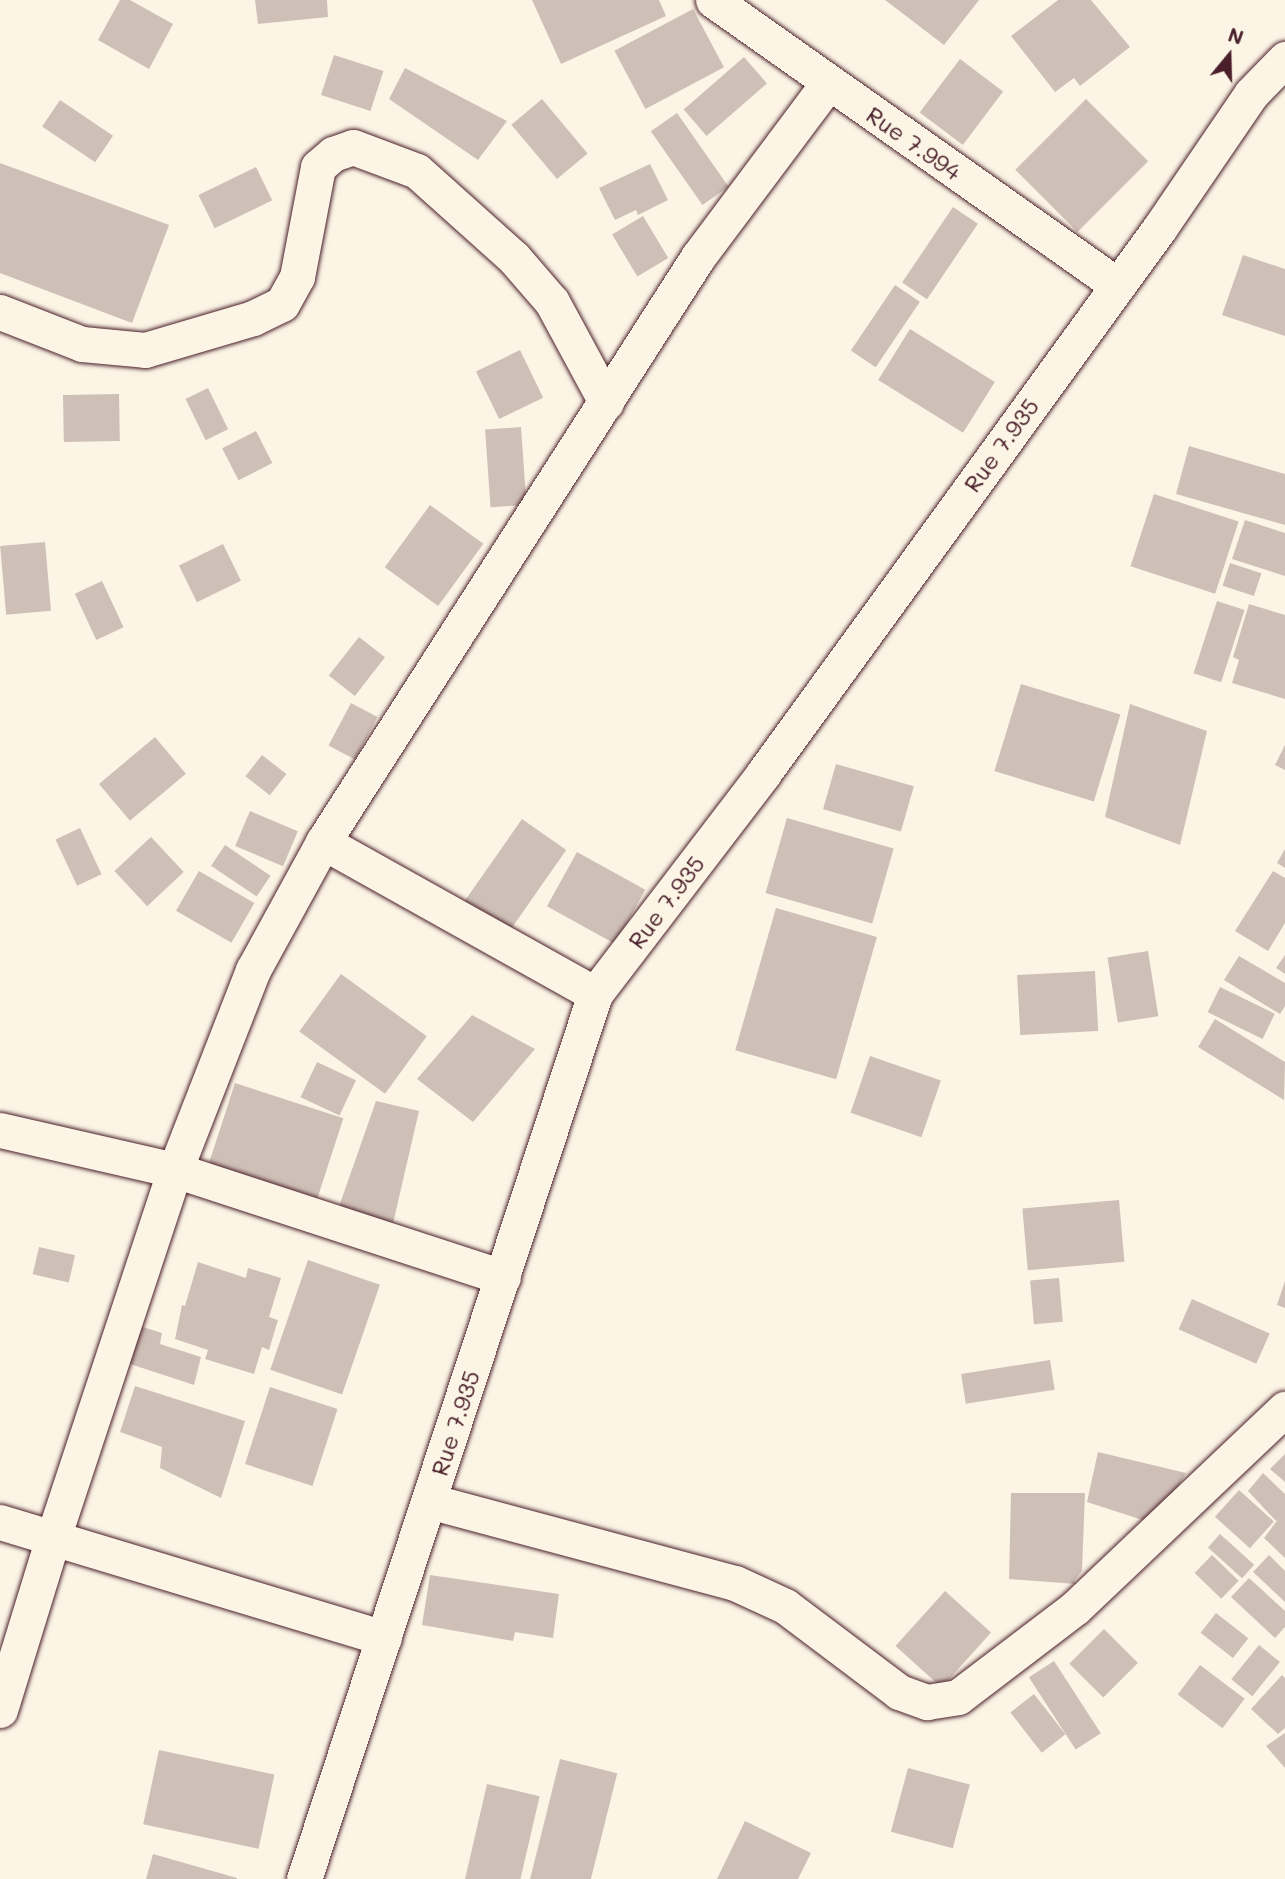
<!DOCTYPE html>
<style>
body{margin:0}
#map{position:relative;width:1285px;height:1879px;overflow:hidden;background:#fcf5e5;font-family:Mali,sans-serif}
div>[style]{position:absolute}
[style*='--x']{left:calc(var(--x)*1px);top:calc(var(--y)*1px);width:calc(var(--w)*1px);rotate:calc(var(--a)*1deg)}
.building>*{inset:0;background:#cfc0b7;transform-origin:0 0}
.roads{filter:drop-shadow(0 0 2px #4a1f2b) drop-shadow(0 0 2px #4a1f2b)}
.street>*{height:35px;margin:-17.5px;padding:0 17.5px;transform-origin:17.5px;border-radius:17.5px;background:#fcf5e5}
span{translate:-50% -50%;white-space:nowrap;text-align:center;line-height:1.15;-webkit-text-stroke:5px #fcf5e5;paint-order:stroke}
.street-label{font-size:23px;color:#4a1f2b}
.north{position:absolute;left:1194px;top:21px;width:70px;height:70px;-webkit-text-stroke:5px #fcf5e5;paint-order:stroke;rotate:19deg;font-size:19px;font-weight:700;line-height:28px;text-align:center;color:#4a1f2b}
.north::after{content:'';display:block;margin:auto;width:24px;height:32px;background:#4a1f2b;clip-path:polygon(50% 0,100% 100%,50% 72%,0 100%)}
</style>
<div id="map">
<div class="building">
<i style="clip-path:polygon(120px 0,130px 0,173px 24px,149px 69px,98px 40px)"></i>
<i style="clip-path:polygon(255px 0,327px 0,328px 17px,258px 24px)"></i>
<i style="clip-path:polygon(532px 0,659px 0,666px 16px,561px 64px)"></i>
<i style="clip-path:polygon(885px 0,979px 0,944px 45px)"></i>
<i style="clip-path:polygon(1058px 0,1091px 0,1130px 47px,1080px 86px,1074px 78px,1055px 92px,1011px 36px)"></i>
<i style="left:693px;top:9px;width:66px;height:89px;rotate:62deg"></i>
<i style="left:334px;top:55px;width:52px;height:42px;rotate:18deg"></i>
<i style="left:744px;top:57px;width:35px;height:80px;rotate:49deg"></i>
<i style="left:960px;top:59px;width:54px;height:67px;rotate:37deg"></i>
<i style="clip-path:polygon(405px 68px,507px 121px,478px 160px,389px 99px)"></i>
<i style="left:542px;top:99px;width:71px;height:40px;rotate:50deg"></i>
<i style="left:1086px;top:99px;width:88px;height:100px;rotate:45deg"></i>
<i style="left:60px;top:100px;width:64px;height:32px;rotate:34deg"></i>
<i style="left:677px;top:113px;width:90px;height:32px;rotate:55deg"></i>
<i style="clip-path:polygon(0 163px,169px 225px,132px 323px,0 273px)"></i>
<i style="clip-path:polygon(650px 164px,668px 200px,638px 215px,636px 210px,615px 220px,599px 188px)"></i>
<i style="left:256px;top:167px;width:37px;height:64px;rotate:64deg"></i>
<i style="left:953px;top:207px;width:30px;height:91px;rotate:34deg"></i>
<i style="left:643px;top:216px;width:49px;height:36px;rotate:59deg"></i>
<i style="clip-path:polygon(1243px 255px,1285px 269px,1285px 336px,1222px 315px)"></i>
<i style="left:895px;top:285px;width:30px;height:79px;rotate:34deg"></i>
<i style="left:910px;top:329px;width:100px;height:60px;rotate:32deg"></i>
<i style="left:520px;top:350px;width:53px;height:49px;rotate:64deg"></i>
<i style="left:208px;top:388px;width:46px;height:25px;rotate:64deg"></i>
<i style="left:119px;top:394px;width:47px;height:56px;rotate:89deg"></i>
<i style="left:521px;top:427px;width:78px;height:36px;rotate:86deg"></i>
<i style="left:256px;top:431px;width:36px;height:38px;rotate:63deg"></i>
<i style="clip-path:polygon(1189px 446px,1285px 474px,1285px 525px,1176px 494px)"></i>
<i style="left:1154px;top:494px;width:89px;height:76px;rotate:18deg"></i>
<i style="left:430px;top:505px;width:66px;height:77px;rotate:36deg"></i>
<i style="clip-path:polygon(1245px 520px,1285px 533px,1285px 576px,1232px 559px)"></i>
<i style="left:45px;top:542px;width:69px;height:45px;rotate:85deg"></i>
<i style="left:223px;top:544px;width:41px;height:49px;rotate:64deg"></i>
<i style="left:1230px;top:563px;width:33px;height:24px;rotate:18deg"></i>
<i style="left:102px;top:581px;width:51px;height:30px;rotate:65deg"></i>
<i style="left:1217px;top:601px;width:29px;height:76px;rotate:18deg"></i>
<i style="clip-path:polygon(1249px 604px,1285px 615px,1285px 699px,1232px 683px,1239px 660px,1233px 657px)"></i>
<i style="left:359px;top:637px;width:33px;height:49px;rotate:38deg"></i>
<i style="left:1021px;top:684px;width:104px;height:91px;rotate:17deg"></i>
<i style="left:351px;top:703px;width:30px;height:48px;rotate:28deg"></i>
<i style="clip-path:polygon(1130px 704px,1207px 731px,1180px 845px,1105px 817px)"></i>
<i style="left:155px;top:737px;width:48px;height:73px;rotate:50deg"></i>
<i style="clip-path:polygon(1285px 745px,1285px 770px,1275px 765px)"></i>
<i style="left:262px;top:755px;width:31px;height:27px;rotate:38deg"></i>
<i style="left:836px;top:764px;width:81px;height:47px;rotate:16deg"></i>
<i style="left:250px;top:811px;width:52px;height:38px;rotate:23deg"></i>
<i style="left:787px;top:818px;width:111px;height:78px;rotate:16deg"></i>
<i style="left:522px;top:819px;width:54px;height:105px;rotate:35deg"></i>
<i style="left:80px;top:828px;width:51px;height:27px;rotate:65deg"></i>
<i style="left:151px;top:837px;width:48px;height:50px;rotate:47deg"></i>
<i style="left:225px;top:845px;width:55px;height:25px;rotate:34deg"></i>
<i style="clip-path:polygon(1285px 849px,1285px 868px,1277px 863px)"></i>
<i style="left:577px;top:852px;width:78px;height:62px;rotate:29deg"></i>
<i style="left:199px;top:871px;width:64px;height:46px;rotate:30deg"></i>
<i style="clip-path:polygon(1273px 871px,1285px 878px,1285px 923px,1268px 951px,1235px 931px)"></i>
<i style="left:776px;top:908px;width:105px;height:148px;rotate:16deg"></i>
<i style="left:1148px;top:951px;width:66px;height:41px;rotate:81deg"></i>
<i style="clip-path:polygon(1285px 955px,1285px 974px,1276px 968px)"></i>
<i style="clip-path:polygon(1239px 956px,1285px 983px,1285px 1006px,1280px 1014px,1224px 980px)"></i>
<i style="left:1095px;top:971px;width:60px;height:78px;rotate:87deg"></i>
<i style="left:341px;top:974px;width:106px;height:71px;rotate:36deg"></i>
<i style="left:1220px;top:987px;width:61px;height:28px;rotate:26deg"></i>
<i style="clip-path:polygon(472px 1015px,535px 1049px,473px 1122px,417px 1079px)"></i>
<i style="clip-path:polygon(1215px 1019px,1285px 1062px,1284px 1100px,1198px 1047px)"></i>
<i style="left:870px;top:1056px;width:75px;height:60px;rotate:19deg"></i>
<i style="left:317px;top:1062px;width:43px;height:39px;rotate:25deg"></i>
<i style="left:235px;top:1083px;width:114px;height:84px;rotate:18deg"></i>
<i style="clip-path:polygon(376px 1101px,419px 1111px,391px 1232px,335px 1218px)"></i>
<i style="left:1119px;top:1200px;width:62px;height:97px;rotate:85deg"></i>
<i style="left:39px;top:1247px;width:37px;height:28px;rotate:13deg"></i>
<i style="left:308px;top:1260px;width:76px;height:116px;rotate:19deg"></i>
<i style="clip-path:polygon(198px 1262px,246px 1278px,248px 1268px,281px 1278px,269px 1317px,278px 1320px,269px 1350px,262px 1347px,254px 1374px,205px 1359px,208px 1350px,175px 1339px,182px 1305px,185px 1306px)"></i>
<i style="left:1059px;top:1278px;width:44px;height:29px;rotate:85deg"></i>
<i style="clip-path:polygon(1285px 1281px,1285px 1308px,1277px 1305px)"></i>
<i style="left:1192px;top:1299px;width:85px;height:33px;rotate:24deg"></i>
<i style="clip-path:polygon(130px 1323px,162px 1333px,160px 1344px,201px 1357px,194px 1385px,118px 1360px)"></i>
<i style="left:1050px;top:1360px;width:30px;height:90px;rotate:81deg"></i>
<i style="clip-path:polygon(135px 1386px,245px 1421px,221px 1498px,160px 1468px,162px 1447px,120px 1432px)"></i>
<i style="left:270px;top:1387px;width:71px;height:81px;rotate:18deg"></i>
<i style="clip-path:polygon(1098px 1452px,1186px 1473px,1155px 1524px,1087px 1502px)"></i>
<i style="clip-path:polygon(1285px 1454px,1285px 1482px,1270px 1469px)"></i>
<i style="clip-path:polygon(1263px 1473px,1285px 1494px,1285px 1558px,1264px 1538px,1279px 1518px,1276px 1521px,1248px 1491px)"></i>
<i style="left:1239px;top:1490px;width:47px;height:36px;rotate:42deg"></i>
<i style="clip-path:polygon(1011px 1493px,1085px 1493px,1082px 1571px,1074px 1581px,1076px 1584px,1009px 1579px)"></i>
<i style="left:1220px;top:1534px;width:46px;height:18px;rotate:42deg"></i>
<i style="left:1212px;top:1555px;width:37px;height:25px;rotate:44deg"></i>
<i style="clip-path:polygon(1269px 1555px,1285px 1571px,1285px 1602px,1253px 1572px)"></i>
<i style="clip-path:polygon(430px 1575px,559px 1594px,553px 1638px,515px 1632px,513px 1641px,422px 1625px)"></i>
<i style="clip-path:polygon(1249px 1578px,1285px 1611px,1285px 1627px,1275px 1638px,1231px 1597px)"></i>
<i style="left:945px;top:1591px;width:62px;height:74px;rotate:42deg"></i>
<i style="left:1216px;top:1613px;width:41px;height:25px;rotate:38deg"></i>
<i style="left:1104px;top:1629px;width:48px;height:49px;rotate:45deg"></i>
<i style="left:1259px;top:1645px;width:27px;height:44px;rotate:39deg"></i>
<i style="left:1054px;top:1661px;width:86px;height:30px;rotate:57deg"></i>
<i style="left:1200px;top:1665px;width:56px;height:37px;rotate:37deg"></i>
<i style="clip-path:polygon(1282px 1675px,1285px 1678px,1285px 1728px,1278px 1734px,1251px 1709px)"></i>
<i style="left:1034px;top:1694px;width:51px;height:30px;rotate:52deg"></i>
<i style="clip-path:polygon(1285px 1733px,1285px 1768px,1266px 1746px)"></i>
<i style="left:159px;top:1750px;width:118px;height:76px;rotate:12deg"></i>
<i style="left:560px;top:1759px;width:59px;height:124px;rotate:14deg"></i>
<i style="left:908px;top:1768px;width:64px;height:66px;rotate:15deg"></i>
<i style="left:487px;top:1784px;width:54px;height:98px;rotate:13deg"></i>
<i style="clip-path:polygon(745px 1821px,811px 1853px,798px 1879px,717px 1879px)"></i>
<i style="clip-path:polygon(153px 1854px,237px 1878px,237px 1879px,146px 1879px)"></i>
</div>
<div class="roads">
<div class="street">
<i style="--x:713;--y:0;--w:494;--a:35.2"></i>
<i style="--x:0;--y:312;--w:88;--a:21.3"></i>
<i style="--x:82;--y:344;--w:63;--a:5.4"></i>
<i style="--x:145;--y:350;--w:113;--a:-16.5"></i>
<i style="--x:253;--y:318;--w:32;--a:-26"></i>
<i style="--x:282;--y:304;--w:31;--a:-61"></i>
<i style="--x:297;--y:277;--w:112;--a:-79.2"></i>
<i style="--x:318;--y:167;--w:20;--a:-41"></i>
<i style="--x:333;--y:154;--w:21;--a:-19"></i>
<i style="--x:353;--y:147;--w:68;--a:20.6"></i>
<i style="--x:417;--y:171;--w:130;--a:41.9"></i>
<i style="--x:514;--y:258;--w:58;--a:49.2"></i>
<i style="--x:552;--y:302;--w:114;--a:61.6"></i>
<i style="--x:323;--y:842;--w:312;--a:29.2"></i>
<i style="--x:0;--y:1130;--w:180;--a:12.9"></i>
<i style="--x:175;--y:1170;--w:345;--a:18.1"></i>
<i style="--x:429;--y:1501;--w:317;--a:15"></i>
<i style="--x:735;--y:1583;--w:55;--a:24.7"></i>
<i style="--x:785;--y:1606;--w:143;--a:37"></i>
<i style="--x:899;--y:1692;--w:30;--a:20"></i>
<i style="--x:927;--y:1702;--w:31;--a:-9"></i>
<i style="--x:958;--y:1697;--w:148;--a:-37.3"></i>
<i style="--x:1076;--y:1607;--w:288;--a:-43.5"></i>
<i style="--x:0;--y:1522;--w:401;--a:16.8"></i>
<i style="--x:0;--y:1710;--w:180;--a:-72.9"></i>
<i style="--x:53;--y:1538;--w:388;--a:-71.7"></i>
<i style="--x:175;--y:1170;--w:215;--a:-68.7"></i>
<i style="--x:253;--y:970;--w:146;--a:-61.3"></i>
<i style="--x:323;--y:842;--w:695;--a:-57.34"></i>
<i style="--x:698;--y:257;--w:217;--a:-53.2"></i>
<i style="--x:304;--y:1879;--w:932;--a:-71.8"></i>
<i style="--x:595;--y:994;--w:277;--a:-52.6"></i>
<i style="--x:763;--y:774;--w:674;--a:-54"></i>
<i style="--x:1159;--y:229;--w:163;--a:-55.7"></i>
<i style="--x:1251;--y:94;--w:49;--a:-45.8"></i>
</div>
</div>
<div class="street-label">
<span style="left:914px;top:143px;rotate:35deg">Rue 7.994</span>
<span style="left:1001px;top:445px;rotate:-54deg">Rue 7.935</span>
<span style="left:666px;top:902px;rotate:-53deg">Rue 7.935</span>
<span style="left:455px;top:1423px;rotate:-72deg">Rue 7.935</span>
</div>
<div class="north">N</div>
</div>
